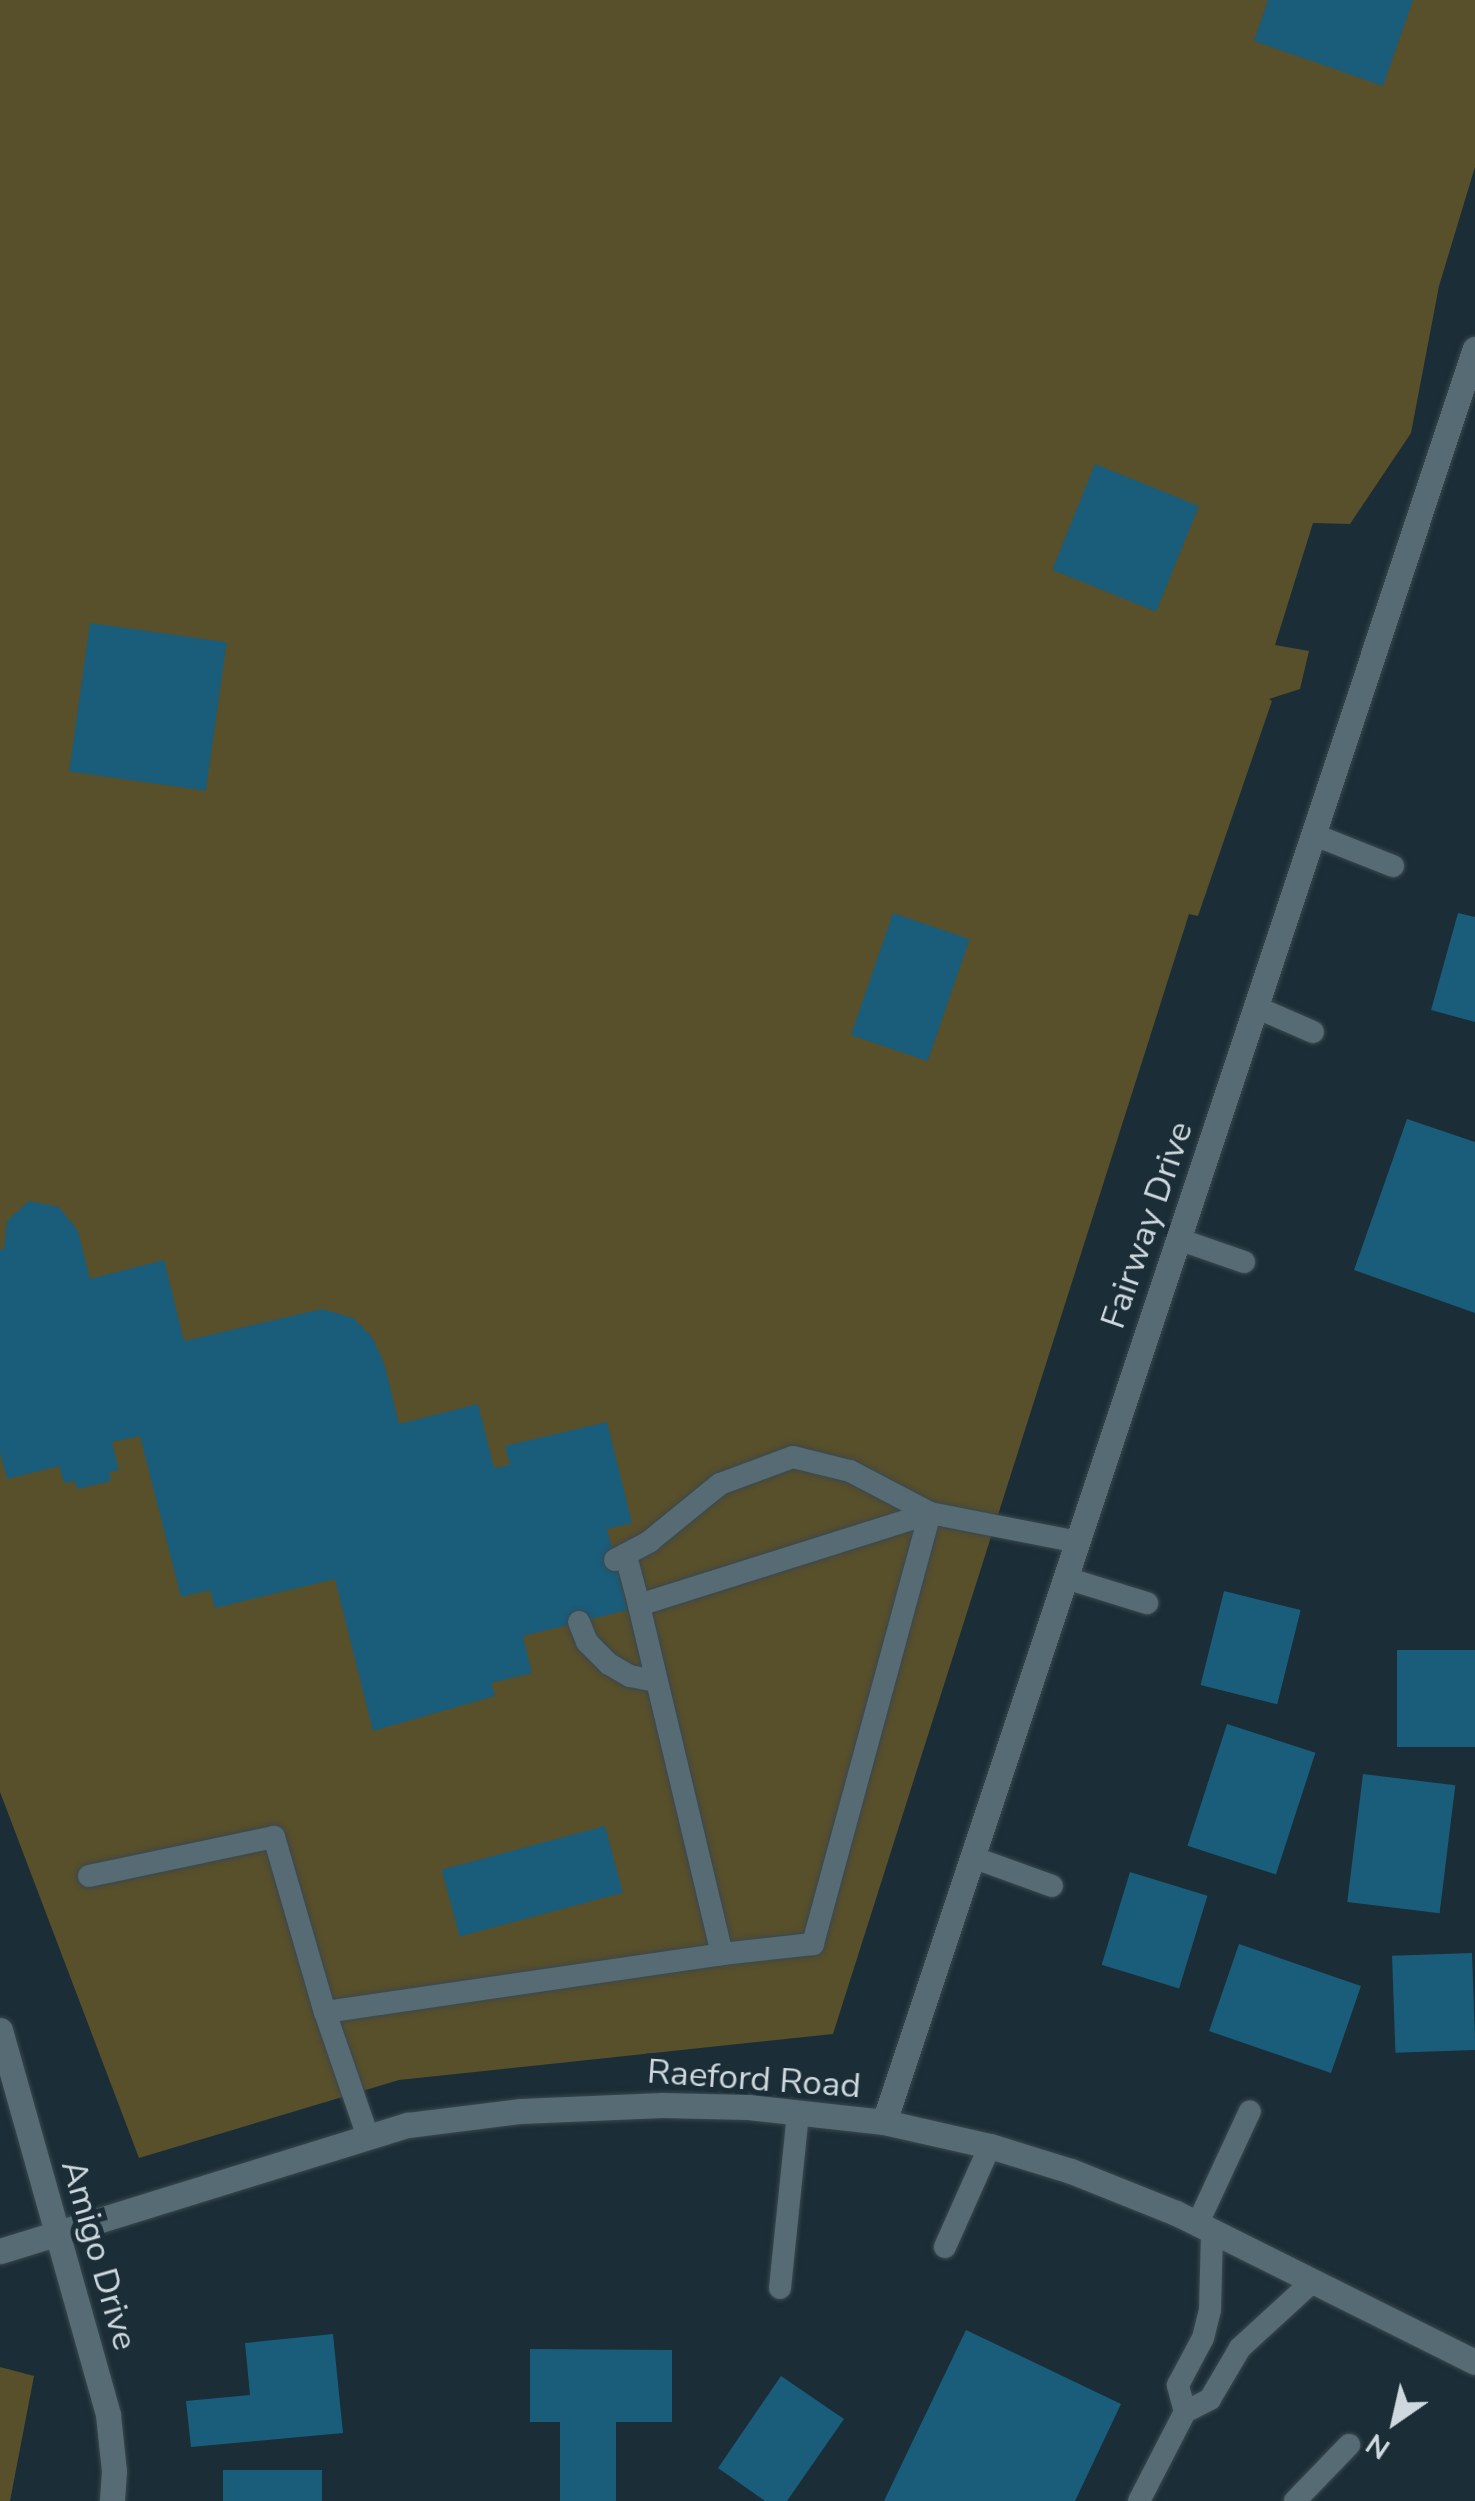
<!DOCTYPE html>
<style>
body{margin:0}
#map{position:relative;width:1475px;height:2501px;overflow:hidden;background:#1b2d36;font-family:"Nunito Sans",sans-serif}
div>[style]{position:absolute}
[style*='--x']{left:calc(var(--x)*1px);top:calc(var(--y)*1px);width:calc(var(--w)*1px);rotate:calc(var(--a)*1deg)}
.green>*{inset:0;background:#584f2b}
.building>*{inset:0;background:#195d7b;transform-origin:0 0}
.roads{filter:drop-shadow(0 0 2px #39484f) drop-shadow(0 0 2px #39484f)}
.service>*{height:22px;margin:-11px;padding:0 11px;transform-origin:11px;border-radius:11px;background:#576b75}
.minor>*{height:25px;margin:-12.5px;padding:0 12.5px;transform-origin:12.5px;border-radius:12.5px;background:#576b75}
.secondary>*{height:25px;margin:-12.5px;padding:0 12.5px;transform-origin:12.5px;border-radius:12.5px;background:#576b75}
span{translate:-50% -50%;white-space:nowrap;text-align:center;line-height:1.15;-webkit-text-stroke:10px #1b2d36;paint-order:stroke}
.street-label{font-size:35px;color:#ced8de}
.north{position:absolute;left:1345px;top:2371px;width:100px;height:100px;-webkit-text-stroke:8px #1b2d36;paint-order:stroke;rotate:214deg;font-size:28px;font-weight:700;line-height:40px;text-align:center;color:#ced8de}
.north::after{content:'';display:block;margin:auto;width:35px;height:45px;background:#ced8de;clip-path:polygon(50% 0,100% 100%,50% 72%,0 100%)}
</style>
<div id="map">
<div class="green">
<i style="clip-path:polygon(0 0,1475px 0,1475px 167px,1439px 286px,1411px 433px,1350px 524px,1313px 523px,1275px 645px,1309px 651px,1300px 689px,1269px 699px,1272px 701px,1198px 916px,1189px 914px,833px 2034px,399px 2080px,139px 2158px,0 1792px)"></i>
<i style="clip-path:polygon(0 2367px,34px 2376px,10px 2501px,0 2501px)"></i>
</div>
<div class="building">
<i style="clip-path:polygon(1268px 0,1413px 0,1383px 86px,1254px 41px)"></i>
<i style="left:1095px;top:464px;width:112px;height:114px;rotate:22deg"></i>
<i style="left:90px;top:623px;width:138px;height:150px;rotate:8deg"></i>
<i style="left:893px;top:913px;width:81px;height:129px;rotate:19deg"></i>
<i style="clip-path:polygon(1458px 913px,1475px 917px,1475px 1022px,1431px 1010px)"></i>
<i style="clip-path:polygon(1407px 1119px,1475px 1142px,1475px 1313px,1354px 1270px)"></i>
<i style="clip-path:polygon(29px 1201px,59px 1207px,78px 1231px,90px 1279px,164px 1260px,184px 1341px,322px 1309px,353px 1318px,372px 1337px,384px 1363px,399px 1424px,478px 1404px,494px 1468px,510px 1465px,505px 1446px,607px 1422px,632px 1523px,607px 1529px,628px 1610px,523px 1636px,532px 1673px,491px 1683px,495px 1696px,373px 1731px,335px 1579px,215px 1608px,210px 1590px,181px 1597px,140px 1436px,112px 1442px,119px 1470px,109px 1472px,111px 1481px,77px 1489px,75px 1481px,64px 1483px,59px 1466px,7px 1479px,0 1453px,0 1250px,4px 1249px,7px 1221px)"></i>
<i style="left:1224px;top:1591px;width:79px;height:97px;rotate:14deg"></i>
<i style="left:1475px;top:1650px;width:97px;height:78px;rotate:90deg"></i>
<i style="left:1227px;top:1724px;width:93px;height:128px;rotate:18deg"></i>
<i style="left:1363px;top:1774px;width:93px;height:129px;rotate:7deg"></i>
<i style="left:605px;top:1826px;width:69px;height:169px;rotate:75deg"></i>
<i style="left:1130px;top:1872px;width:81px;height:97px;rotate:17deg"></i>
<i style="left:1239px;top:1944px;width:129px;height:92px;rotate:19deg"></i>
<i style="left:1472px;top:1953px;width:97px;height:80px;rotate:88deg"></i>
<i style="clip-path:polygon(966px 2330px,1121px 2404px,1075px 2501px,884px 2501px)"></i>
<i style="clip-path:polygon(333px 2334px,343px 2433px,191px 2447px,186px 2401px,250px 2395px,245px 2343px)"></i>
<i style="clip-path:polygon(530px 2349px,672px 2350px,672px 2422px,616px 2422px,616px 2501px,560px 2501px,560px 2422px,530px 2422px)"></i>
<i style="clip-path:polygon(781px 2376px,844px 2419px,787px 2501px,765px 2501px,718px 2468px)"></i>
<i style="left:322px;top:2470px;width:31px;height:99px;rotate:90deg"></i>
</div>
<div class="roads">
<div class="service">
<i style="--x:1315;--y:835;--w:84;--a:21.7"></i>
<i style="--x:1258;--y:1008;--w:60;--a:23.6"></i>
<i style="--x:1178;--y:1239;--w:70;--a:19.2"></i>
<i style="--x:626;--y:1556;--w:51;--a:75.1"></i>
<i style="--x:615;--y:1560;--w:40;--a:-28"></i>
<i style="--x:650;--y:1541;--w:90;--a:-39.2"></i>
<i style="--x:720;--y:1484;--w:78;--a:-20.3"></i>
<i style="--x:793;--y:1457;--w:59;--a:13.8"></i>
<i style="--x:850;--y:1471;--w:90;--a:27.7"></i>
<i style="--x:930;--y:1513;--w:447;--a:105.2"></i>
<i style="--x:813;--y:1944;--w:92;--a:173.7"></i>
<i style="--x:1066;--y:1578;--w:85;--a:17.2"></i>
<i style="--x:579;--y:1622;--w:22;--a:68"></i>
<i style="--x:587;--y:1642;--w:31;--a:45"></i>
<i style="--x:609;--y:1664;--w:24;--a:30"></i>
<i style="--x:630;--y:1676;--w:26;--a:11"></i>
<i style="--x:972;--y:1857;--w:85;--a:19.9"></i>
<i style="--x:89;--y:1876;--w:189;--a:-11.9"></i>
<i style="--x:274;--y:1837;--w:182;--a:73.8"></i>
<i style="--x:368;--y:2137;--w:132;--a:-109"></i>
<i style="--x:325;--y:2012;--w:401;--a:-8.3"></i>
<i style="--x:722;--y:1954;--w:359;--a:-103.4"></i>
<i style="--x:639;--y:1605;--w:305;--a:-17.5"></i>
<i style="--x:930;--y:1513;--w:151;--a:11.1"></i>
<i style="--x:1198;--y:2223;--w:123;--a:-65.1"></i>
<i style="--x:945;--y:2247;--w:111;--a:-66"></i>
<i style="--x:780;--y:2288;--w:176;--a:-84.1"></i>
<i style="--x:1185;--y:2412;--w:28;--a:-105"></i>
<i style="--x:1178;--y:2385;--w:53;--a:-62"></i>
<i style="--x:1203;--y:2338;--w:29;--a:-76"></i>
<i style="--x:1210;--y:2310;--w:79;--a:-88.5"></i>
<i style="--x:1139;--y:2501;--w:100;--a:-62.7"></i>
<i style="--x:1185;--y:2412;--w:28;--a:-27"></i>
<i style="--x:1210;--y:2399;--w:59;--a:-59.5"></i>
<i style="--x:1240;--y:2348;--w:99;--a:-42.5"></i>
<i style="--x:1295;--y:2501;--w:78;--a:-46"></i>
</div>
<div class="minor">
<i style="--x:0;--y:2030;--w:400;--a:74.3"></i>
<i style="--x:108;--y:2415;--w:56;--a:83.9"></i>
<i style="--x:114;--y:2471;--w:30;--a:94"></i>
<i style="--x:884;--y:2122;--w:1869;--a:-71.57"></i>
</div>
<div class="secondary">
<i style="--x:0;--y:2251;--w:427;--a:-17.2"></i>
<i style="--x:408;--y:2125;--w:114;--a:-7.1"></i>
<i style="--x:521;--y:2111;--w:141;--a:-2.4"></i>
<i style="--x:662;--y:2105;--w:86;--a:1.3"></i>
<i style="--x:748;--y:2107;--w:137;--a:6.3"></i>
<i style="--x:884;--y:2122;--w:109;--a:12.8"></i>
<i style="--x:990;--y:2146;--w:85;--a:17.2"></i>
<i style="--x:1071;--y:2171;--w:113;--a:21.8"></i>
<i style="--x:1176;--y:2213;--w:334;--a:26.5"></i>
</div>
</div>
<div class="street-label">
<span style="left:1147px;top:1225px;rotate:-71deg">Fairway Drive</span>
<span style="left:754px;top:2079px;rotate:4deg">Raeford Road</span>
<span style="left:99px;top:2255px;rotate:74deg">Amigo Drive</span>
</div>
<div class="north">N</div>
</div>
